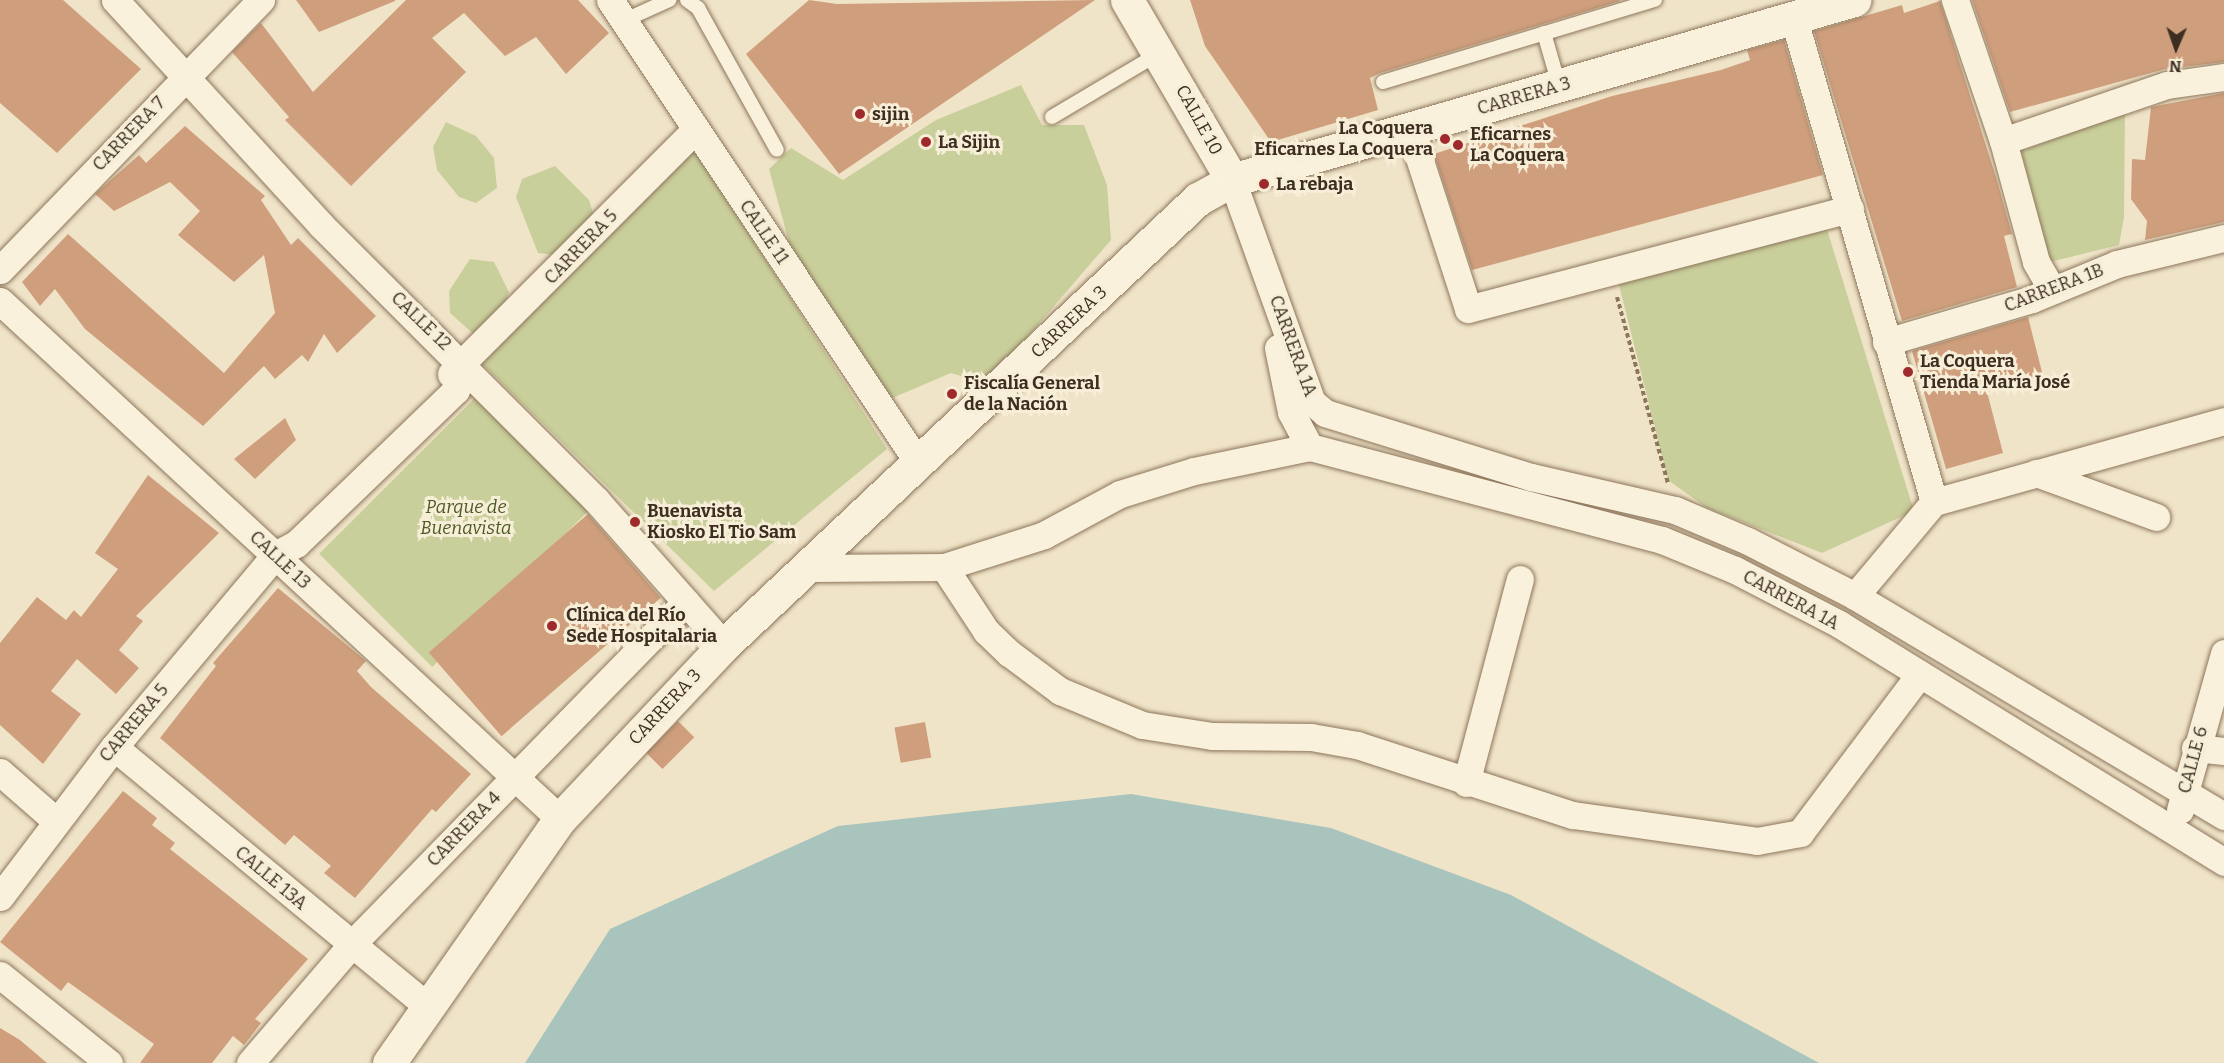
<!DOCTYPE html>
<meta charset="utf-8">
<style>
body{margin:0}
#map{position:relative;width:2224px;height:1063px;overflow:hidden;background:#f0e4c8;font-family:Bitter,serif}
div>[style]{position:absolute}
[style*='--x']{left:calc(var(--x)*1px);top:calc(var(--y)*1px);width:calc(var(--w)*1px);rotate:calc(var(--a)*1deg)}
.green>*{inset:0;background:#c9cf9b;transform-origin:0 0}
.water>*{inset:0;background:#a9c4bc}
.building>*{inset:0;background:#cf9f7d;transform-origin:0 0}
.path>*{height:4px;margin-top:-2px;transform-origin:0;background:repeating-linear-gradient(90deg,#8d765c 0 4.5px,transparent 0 7.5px)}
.roads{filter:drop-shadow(0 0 2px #8d765c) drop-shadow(0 0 2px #8d765c)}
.service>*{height:14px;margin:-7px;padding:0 7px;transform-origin:7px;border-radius:7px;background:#faf1dc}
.minor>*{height:27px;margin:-13.5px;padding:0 13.5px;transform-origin:13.5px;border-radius:13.5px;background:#faf1dc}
.tertiary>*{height:33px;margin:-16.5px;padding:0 16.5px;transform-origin:16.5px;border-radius:16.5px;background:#faf1dc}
.dots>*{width:16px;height:16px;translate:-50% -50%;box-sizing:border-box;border:3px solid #f7eed8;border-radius:50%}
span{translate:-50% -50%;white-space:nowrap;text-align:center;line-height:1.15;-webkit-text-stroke:6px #f7eed8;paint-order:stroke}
.street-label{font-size:18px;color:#3d2e20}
.poi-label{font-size:18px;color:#3d2e20;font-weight:700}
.left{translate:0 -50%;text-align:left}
.right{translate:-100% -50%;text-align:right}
.park-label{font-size:18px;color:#4d5a26;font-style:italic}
.north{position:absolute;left:2146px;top:18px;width:60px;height:60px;-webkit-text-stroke:4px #f7eed8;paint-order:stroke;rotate:182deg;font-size:16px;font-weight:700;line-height:24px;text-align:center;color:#3d2e20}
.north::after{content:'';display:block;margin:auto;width:21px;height:27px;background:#3d2e20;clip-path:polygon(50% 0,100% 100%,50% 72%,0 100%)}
</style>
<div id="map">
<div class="green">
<i style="clip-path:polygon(1021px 85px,1042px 125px,1084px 125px,1107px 185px,1111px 240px,987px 384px,951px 373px,890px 399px,795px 264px,769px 169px,791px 148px,843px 180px,936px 120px)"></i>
<i style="clip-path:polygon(2125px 113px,2124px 217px,2119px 245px,2050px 262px,2021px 151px)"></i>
<i style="clip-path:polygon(446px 122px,476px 136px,494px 158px,497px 188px,476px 203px,459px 197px,437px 170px,433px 147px)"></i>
<i style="clip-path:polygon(694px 148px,887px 449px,714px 591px,479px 361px)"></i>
<i style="clip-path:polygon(555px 166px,589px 200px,595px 219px,556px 255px,538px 253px,516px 197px,522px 179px)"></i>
<i style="clip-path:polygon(1825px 223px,1914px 511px,1822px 553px,1707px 508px,1668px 480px,1617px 277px)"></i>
<i style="clip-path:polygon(470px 259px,494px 262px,509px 292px,504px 307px,478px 338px,450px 313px,449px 291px)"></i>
<i style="left:479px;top:394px;width:160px;height:226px;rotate:45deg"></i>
</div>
<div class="water">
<i style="clip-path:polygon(1131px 794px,1331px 828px,1511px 895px,1819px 1063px,525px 1063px,610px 929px,838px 826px)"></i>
</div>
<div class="building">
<i style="clip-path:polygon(0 0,63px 0,141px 69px,57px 153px,0 103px)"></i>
<i style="clip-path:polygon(296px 0,395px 0,395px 1px,319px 32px)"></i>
<i style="clip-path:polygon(406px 0,578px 0,609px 33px,566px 74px,536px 37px,505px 56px,464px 13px,432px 38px,466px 72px,351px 186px,285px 120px,289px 117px,232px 52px,261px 23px,313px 92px)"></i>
<i style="clip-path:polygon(809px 0,837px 4px,1095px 0,839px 174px,746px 54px)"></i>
<i style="clip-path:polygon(1190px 0,1619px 0,1620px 1px,1380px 73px,1370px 78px,1378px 110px,1271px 142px,1205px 46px)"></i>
<i style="clip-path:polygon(1972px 0,2224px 0,2224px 62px,2165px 69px,2010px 112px)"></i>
<i style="clip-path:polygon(1940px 1px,1996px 177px,2012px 234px,2004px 236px,2017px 287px,1902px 321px,1814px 31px,1902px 5px,1904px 13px)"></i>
<i style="clip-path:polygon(1784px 40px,1823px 175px,1472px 270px,1434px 154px,1612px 96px,1721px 70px,1750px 60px,1747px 50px)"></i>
<i style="clip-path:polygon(2224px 93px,2224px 222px,2145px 240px,2147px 221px,2131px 199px,2132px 159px,2145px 160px,2151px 107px)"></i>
<i style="clip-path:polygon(185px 126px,265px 196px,261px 200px,291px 245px,298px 238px,376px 316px,337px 353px,324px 334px,308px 362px,302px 355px,275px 379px,264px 366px,203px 426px,85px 329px,55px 289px,40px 306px,22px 282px,68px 234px,224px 373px,275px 313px,264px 255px,234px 282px,178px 235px,200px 211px,170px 182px,114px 211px,95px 194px,139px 155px,146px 163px)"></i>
<i style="clip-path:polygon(2028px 317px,2043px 376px,1987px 392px,2003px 453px,1946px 469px,1912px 351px)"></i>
<i style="clip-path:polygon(285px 418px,296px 440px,255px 479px,234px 459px)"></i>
<i style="clip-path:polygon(148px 475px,219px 533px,136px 616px,143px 621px,119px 650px,139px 668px,116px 694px,77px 659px,51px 691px,81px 714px,43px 764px,0 725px,0 643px,37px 597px,66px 620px,74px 610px,81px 617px,118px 569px,95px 553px)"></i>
<i style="left:588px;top:514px;width:111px;height:211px;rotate:49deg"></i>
<i style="clip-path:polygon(278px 588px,366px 661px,357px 671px,371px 687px,471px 774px,436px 812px,432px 809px,355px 898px,324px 873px,331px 866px,294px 835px,285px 845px,160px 738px,216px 666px,213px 663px)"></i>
<i style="left:678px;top:721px;width:23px;height:45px;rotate:45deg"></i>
<i style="left:925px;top:722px;width:36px;height:31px;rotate:80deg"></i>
<i style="clip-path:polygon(123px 791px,157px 818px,152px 825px,175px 843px,170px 849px,308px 959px,255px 1019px,261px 1023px,244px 1045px,233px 1036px,212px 1063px,140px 1063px,154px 1044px,68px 982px,61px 991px,0 942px)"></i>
<i style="clip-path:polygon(0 1028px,20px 1040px,47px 1063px,0 1063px)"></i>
</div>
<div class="path">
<i style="--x:1617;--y:297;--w:193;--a:74.7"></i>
</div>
<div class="roads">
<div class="service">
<i style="--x:687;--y:0;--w:14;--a:36"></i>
<i style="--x:698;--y:8;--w:162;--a:60.9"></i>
<i style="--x:623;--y:21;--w:51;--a:-24.5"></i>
<i style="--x:1544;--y:33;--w:54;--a:73.9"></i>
<i style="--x:1383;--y:82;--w:284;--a:-16.8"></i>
<i style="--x:1052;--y:117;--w:126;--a:-30.7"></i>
</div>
<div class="minor">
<i style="--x:115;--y:0;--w:305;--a:47.5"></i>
<i style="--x:321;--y:225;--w:389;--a:45"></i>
<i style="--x:596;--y:500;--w:193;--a:48.6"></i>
<i style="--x:610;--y:0;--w:557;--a:56.34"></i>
<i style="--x:1955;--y:0;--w:149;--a:71.2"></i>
<i style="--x:2003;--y:141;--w:125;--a:74.7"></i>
<i style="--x:2036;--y:262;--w:30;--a:60"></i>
<i style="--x:1793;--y:16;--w:506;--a:73.82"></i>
<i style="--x:1410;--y:130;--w:188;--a:72"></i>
<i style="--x:1468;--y:309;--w:395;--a:-14.7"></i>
<i style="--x:2003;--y:141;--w:173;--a:-18.9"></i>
<i style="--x:2167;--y:85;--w:58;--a:-8"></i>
<i style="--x:1232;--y:180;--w:236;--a:70.2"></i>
<i style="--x:1312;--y:402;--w:17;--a:40"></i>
<i style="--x:1325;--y:413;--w:216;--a:17.3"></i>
<i style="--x:1531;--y:477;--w:148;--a:12.9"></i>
<i style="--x:1675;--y:510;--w:79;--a:23"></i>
<i style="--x:1748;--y:541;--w:120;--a:27.2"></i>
<i style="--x:1855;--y:596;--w:430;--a:30.8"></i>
<i style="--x:0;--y:270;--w:376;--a:-46"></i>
<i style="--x:0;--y:301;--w:763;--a:42.77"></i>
<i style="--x:1886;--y:342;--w:152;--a:-16.4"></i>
<i style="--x:2032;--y:299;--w:92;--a:-22.4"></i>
<i style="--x:2117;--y:264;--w:110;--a:-13.7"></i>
<i style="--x:1278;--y:348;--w:65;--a:78.5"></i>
<i style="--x:1291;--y:412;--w:40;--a:62"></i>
<i style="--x:1310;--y:447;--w:364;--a:14.8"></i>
<i style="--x:1662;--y:540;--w:79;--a:22.3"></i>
<i style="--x:1735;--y:570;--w:117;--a:27.4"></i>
<i style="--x:1839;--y:624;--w:453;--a:31.7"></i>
<i style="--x:451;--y:374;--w:346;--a:-45"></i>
<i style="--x:2036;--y:473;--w:128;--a:20.1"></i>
<i style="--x:944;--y:567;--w:77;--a:56.7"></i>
<i style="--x:986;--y:631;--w:32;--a:44"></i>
<i style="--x:1009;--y:653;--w:64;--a:36.7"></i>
<i style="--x:1060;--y:691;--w:89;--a:22.5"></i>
<i style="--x:1142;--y:725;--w:71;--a:8.9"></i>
<i style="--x:1212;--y:736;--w:99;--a:0.6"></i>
<i style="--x:1311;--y:737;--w:47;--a:9.9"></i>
<i style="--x:1357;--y:745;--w:227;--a:18"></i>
<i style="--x:1573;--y:815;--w:186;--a:8"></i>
<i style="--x:1757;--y:841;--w:44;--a:-10.5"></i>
<i style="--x:1800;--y:833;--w:199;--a:-53"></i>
<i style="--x:810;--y:568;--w:134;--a:-0.4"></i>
<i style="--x:944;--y:567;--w:105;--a:-17.7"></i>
<i style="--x:1044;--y:535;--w:86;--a:-28.3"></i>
<i style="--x:1120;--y:494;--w:77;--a:-17.3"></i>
<i style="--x:1194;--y:471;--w:118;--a:-11.7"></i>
<i style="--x:1855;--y:596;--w:123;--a:-50"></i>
<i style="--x:1934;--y:502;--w:301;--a:-15.6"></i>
<i style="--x:114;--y:747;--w:409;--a:39.6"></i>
<i style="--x:2195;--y:748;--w:29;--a:6"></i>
<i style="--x:0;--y:772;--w:73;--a:41.1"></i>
<i style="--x:1466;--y:783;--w:211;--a:-75.2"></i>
<i style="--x:2180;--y:810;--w:163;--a:-74.3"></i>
<i style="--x:0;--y:897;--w:188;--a:-52.8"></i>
<i style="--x:114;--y:747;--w:251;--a:-50"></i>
<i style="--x:275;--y:555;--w:24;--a:-28"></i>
<i style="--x:296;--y:544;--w:222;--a:-43.9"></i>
<i style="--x:456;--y:390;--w:28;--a:-69"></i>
<i style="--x:0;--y:975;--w:140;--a:38.9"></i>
<i style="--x:250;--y:1063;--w:157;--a:-49.4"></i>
<i style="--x:352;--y:944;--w:478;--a:-45.7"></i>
</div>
<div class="tertiary">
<i style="--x:1127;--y:0;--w:208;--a:59.7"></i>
<i style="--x:389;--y:1063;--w:298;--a:-55"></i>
<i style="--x:560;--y:819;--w:239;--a:-46.7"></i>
<i style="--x:724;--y:645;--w:651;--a:-43.26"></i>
<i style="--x:1198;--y:199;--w:39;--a:-29"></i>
<i style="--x:1232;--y:180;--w:648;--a:-16.14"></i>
</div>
</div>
<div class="dots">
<i style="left:860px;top:114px;background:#9e2a2b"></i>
<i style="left:1445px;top:139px;background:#9e2a2b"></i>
<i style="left:926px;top:142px;background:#9e2a2b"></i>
<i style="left:1458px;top:145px;background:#9e2a2b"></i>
<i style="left:1264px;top:184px;background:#9e2a2b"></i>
<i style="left:1908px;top:372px;background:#9e2a2b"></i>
<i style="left:952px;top:394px;background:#9e2a2b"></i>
<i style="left:635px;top:522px;background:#9e2a2b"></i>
<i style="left:552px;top:626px;background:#9e2a2b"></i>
</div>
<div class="street-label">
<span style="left:1524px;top:96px;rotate:-16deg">CARRERA 3</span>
<span style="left:1199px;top:120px;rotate:61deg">CALLE 10</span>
<span style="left:129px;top:134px;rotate:-46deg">CARRERA 7</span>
<span style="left:764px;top:232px;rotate:56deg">CALLE 11</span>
<span style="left:581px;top:247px;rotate:-46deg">CARRERA 5</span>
<span style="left:2054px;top:288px;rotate:-21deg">CARRERA 1B</span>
<span style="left:421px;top:321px;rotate:44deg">CALLE 12</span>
<span style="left:1069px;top:322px;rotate:-43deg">CARRERA 3</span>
<span style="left:1293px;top:346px;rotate:70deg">CARRERA 1A</span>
<span style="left:280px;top:560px;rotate:43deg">CALLE 13</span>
<span style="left:1791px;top:600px;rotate:28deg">CARRERA 1A</span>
<span style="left:665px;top:707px;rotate:-47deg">CARRERA 3</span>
<span style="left:134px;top:723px;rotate:-50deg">CARRERA 5</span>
<span style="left:2193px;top:760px;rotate:-75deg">CALLE 6</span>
<span style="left:464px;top:829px;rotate:-46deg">CARRERA 4</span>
<span style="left:271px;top:878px;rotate:40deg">CALLE 13A</span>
</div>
<div class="poi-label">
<span class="left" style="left:872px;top:114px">sijin</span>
<span class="right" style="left:1433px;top:139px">La Coquera<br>Eficarnes La Coquera</span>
<span class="left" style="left:1470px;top:145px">Eficarnes<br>La Coquera</span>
<span class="left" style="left:938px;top:142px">La Sijin</span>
<span class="left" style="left:1276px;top:184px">La rebaja</span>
<span class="left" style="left:1920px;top:372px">La Coquera<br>Tienda María José</span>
<span class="left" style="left:964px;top:394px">Fiscalía General<br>de la Nación</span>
<span class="left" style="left:647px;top:522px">Buenavista<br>Kiosko El Tio Sam</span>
<span class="left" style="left:566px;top:626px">Clínica del Río<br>Sede Hospitalaria</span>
</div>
<div class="park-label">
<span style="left:466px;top:518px">Parque de<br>Buenavista</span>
</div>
<div class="north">N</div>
</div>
